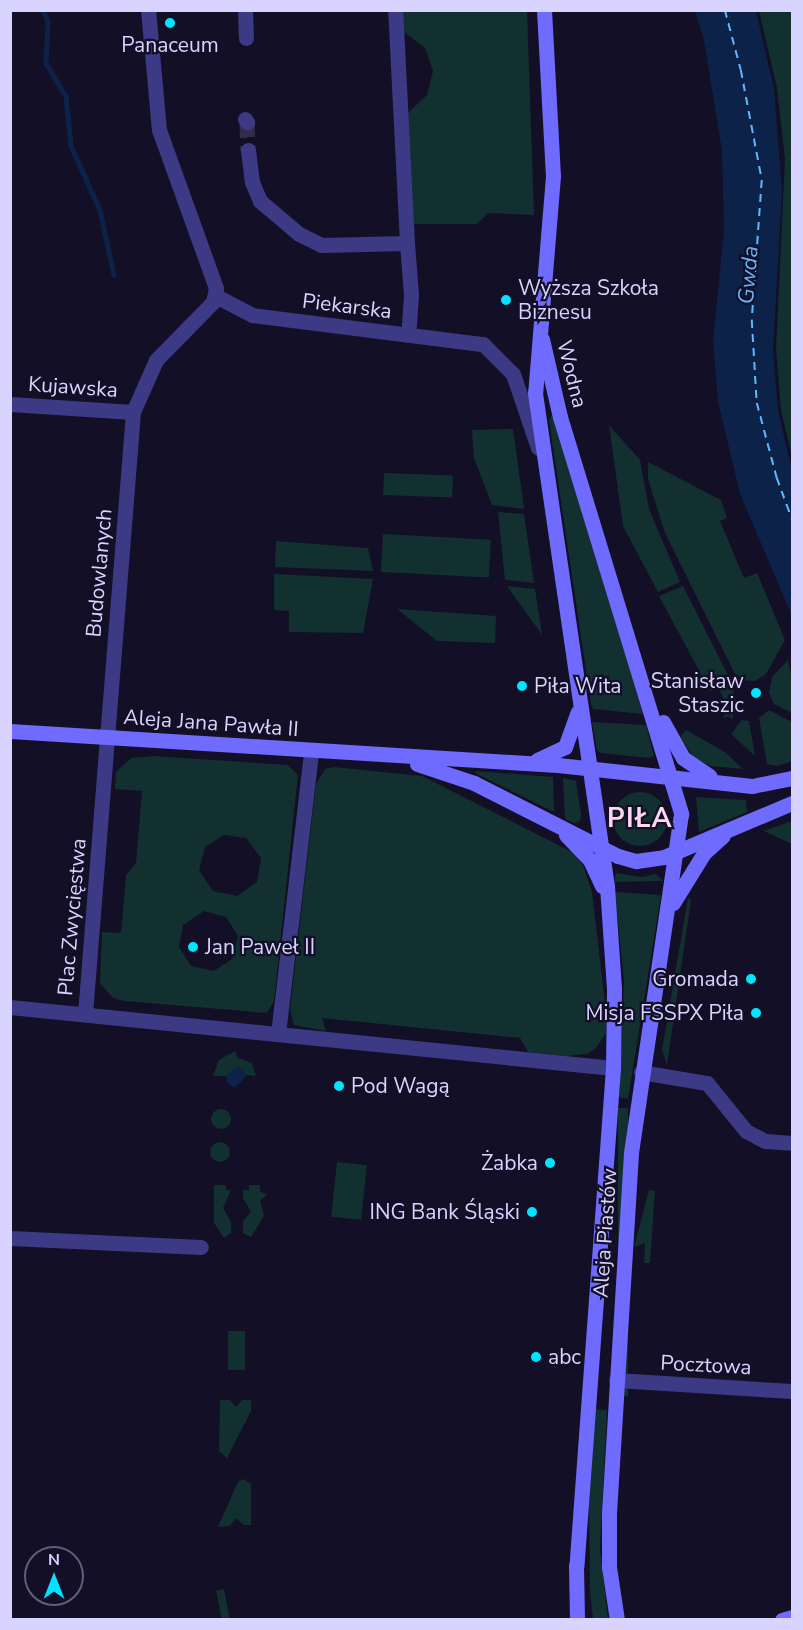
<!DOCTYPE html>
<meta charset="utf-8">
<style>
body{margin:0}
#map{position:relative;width:803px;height:1630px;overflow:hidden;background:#130f26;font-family:"Nunito Sans",sans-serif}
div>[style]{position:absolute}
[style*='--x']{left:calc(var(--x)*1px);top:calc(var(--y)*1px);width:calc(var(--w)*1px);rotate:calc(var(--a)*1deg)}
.green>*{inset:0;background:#12302f;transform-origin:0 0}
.round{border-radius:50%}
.water>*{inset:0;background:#0c2248}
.stream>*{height:4.5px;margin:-2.25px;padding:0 2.25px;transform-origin:2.25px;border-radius:2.25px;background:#0c2248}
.ferry>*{height:1.5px;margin-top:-0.75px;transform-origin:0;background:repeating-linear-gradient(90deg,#62b6ff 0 8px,transparent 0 14px)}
.street-tunnel>*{height:15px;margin-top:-7.5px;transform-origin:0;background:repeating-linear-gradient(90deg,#312d47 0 15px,transparent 0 23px)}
.street>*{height:15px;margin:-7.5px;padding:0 7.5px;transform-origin:7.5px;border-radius:7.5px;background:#3d3a85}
.secondary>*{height:15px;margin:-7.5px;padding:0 7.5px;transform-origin:7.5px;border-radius:7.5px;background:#6f6bff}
.dots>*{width:16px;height:16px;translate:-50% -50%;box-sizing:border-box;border:3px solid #130f26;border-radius:50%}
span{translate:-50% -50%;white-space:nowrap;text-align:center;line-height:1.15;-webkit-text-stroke:4.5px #130f26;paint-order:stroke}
.poi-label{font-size:21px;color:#d9d4ff}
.left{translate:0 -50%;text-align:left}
.right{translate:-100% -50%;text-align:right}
.street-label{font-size:21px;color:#d9d4ff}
.water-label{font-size:22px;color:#62b6ff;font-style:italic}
.district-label{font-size:27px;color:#ffd6f0;font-weight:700;letter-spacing:1.5px}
.frame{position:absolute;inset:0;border:12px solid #d9d4ff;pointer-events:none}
.north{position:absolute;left:24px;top:1546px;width:60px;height:60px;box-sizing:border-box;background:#130f26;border:2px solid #625e7d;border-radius:50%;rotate:0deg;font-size:16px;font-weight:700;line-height:24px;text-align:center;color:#d9d4ff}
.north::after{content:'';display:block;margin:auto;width:21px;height:27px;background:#00e5ff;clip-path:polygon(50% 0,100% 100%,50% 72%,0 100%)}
</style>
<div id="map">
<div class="green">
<i style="clip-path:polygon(402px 11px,527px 11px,534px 215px,488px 213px,477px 224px,414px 224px,408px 113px,427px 95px,433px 71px,425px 48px,403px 31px)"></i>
<i style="clip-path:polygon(759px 11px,792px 11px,792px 457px,781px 410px,776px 349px,785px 159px,777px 88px)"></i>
<i style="clip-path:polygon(553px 412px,583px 510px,643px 714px,593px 709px,591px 704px,549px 420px)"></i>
<i style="clip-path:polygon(609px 425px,640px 460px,649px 509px,680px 582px,658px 592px,623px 526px)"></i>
<i style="clip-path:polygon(513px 429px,524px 508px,524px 509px,492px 505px,474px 458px,472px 430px)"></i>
<i style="clip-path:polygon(648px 462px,721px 500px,727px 518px,720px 521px,744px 578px,757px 573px,785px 640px,766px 674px,755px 681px,738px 680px,665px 533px,648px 479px)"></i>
<i style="left:384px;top:473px;width:69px;height:22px;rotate:2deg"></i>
<i style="clip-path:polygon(498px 512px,524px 514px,534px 583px,505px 580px)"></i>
<i style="left:383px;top:534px;width:108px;height:38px;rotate:3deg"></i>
<i style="clip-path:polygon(276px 541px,368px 548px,373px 571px,275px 567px)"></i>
<i style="clip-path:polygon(274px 574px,373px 579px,363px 633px,289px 632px,289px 611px,274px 610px)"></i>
<i style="clip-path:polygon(507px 586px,535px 589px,542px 635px)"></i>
<i style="clip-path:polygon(683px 586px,731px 681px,736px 702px,732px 720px,729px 716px,723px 718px,728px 707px,719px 689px,710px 691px,659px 596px)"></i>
<i style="clip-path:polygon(397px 609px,496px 616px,495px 643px,437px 641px)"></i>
<i style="clip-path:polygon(788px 660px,792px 680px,792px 713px,774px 704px,769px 693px,772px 677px)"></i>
<i style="clip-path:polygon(769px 710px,792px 722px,792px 761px,777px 766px,767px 764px,759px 718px)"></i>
<i style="clip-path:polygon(742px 720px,749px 721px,755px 756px,731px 734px)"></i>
<i style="clip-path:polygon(592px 722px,646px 725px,654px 756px,649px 758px,601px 753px,597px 750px)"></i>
<i style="clip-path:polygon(686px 730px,725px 752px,743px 769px,711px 766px,693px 757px,680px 737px)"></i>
<i style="clip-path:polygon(evenodd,153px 756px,288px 765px,298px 775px,274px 1001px,267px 1013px,124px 1001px,113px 998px,100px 983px,102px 932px,121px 933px,126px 875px,136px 863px,142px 791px,115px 789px,116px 772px,131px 758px,153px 756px,224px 835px,246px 838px,261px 858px,257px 882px,237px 896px,213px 891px,199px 870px,205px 847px,224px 835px,153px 756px,204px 911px,226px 917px,238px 936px,232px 959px,214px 971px,191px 966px,179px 947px,183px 925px,204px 911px)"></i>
<i style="clip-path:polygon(334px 767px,422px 776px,574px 853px,583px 865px,592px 892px,606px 1011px,606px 1033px,596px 1048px,587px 1054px,566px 1056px,528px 1052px,520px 1038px,322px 1018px,326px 1031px,294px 1025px,290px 1009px,316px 784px,325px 769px)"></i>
<i style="clip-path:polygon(476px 771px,553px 777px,554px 812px,475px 773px)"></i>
<i style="clip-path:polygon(563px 778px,576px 781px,581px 815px,580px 821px,574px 823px,565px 819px)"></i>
<i class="round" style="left:613px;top:792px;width:54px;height:54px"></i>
<i style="clip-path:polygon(696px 797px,746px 800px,747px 812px,699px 832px)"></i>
<i style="clip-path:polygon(792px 821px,792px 844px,764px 831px)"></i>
<i style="clip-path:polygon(616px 873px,641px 877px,656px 874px,663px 881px,614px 882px)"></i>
<i style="clip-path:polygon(615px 892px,661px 895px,628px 1099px,619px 1097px,624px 981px)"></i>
<i style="clip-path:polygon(688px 898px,691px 900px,667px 1065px,662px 1050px)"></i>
<i style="clip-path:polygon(235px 1051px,238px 1058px,252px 1063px,256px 1076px,247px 1075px,238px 1066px,228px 1076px,213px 1076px,219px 1060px)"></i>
<i style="left:618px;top:1108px;width:10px;height:288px"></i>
<i class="round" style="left:211px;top:1109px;width:20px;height:20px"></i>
<i class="round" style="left:210px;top:1142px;width:20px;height:20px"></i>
<i style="left:337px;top:1162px;width:30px;height:55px;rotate:6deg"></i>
<i style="clip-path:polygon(214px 1185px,226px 1185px,226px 1190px,231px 1190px,223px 1208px,231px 1222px,231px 1233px,224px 1238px,214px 1223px)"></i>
<i style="clip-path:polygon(249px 1185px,260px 1185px,260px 1191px,267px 1195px,260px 1200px,264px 1216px,251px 1237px,243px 1233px,243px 1221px,251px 1212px,243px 1198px,243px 1190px,249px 1190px)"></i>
<i style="clip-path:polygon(649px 1190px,655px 1191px,650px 1263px,644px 1263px,645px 1243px,634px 1247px)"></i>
<i style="left:228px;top:1331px;width:17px;height:39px"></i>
<i style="clip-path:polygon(220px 1400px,230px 1400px,236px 1407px,242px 1400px,251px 1400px,251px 1411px,227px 1458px,219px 1451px)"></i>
<i style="clip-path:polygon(595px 1409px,607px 1410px,600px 1549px,608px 1619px,593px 1619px,590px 1592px,589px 1503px)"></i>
<i style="clip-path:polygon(243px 1479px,251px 1484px,251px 1525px,244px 1525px,236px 1518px,230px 1526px,218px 1527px,238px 1482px)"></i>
<i style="left:224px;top:1589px;width:31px;height:8px;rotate:79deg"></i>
</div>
<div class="water">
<i style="clip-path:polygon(695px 11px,756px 11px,774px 89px,782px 191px,773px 351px,778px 411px,792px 470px,792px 616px,740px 494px,718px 402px,713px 341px,724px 230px,722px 151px,704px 40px)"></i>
<i style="clip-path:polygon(238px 1066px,247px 1075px,235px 1088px,227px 1083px,226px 1076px)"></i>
</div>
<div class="stream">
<i style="--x:43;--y:10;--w:13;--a:67"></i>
<i style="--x:48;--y:22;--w:41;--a:92.8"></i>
<i style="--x:46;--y:63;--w:39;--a:59"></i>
<i style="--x:66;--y:96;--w:50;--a:84.3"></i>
<i style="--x:71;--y:146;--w:70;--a:65.6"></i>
<i style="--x:100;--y:210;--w:66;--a:77.8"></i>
</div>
<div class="ferry">
<i style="--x:725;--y:10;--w:62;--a:75.1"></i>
<i style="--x:741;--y:70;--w:112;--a:79.2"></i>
<i style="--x:762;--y:180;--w:140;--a:94.1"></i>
<i style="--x:752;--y:320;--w:83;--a:86.6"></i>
<i style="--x:757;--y:403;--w:78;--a:75.1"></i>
<i style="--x:777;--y:478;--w:44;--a:69.9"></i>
</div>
<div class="street-tunnel">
<i style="--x:247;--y:122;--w:28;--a:88"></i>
</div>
<div class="street">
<i style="--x:245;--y:10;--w:28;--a:88"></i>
<i style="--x:245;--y:119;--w:4;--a:56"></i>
<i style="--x:248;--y:150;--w:32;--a:83"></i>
<i style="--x:252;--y:182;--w:21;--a:67"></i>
<i style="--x:260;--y:201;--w:51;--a:40.2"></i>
<i style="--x:299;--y:234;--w:25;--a:26"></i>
<i style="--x:322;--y:245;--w:85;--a:-1.3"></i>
<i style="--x:407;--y:243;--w:233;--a:-92.9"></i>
<i style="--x:407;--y:243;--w:52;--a:85.6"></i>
<i style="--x:411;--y:295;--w:39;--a:94"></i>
<i style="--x:216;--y:296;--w:41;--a:27.8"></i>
<i style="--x:252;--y:315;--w:233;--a:7.2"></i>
<i style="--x:483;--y:344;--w:42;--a:45"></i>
<i style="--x:513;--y:374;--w:78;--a:71.3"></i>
<i style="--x:10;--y:404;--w:123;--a:3.7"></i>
<i style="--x:10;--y:1007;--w:606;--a:5.78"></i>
<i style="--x:85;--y:1014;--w:604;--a:-85.44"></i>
<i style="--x:133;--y:412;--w:57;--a:-66.1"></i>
<i style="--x:156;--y:360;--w:81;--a:-45.5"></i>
<i style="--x:213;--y:302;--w:14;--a:-78"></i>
<i style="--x:216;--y:288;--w:168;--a:-109.8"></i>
<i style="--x:159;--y:130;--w:121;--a:-95.2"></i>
<i style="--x:278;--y:1034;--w:285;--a:-83.3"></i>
<i style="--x:641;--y:1072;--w:67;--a:9.5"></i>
<i style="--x:707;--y:1083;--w:62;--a:50.9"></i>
<i style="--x:746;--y:1131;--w:21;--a:28"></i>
<i style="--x:765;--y:1141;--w:27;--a:4"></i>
<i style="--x:10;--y:1238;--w:191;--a:2.7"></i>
<i style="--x:616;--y:1380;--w:176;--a:3.6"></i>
</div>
<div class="secondary">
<i style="--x:544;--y:10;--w:166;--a:86.9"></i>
<i style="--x:553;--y:176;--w:218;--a:94.7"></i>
<i style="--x:535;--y:393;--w:498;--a:81.7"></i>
<i style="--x:607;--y:886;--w:103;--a:86.1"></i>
<i style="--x:614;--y:989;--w:79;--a:90.7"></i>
<i style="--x:613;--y:1068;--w:499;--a:94.2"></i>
<i style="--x:576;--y:1566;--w:54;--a:88.9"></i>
<i style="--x:542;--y:339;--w:80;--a:77"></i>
<i style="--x:560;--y:417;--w:415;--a:73"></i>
<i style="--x:681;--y:814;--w:343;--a:98.4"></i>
<i style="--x:631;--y:1153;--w:361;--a:93.5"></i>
<i style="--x:609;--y:1513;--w:54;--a:90"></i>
<i style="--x:609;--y:1567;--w:54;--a:81.4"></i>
<i style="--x:663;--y:722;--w:41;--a:60.9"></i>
<i style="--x:683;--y:758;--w:32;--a:34"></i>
<i style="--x:10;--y:731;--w:549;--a:3.55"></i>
<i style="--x:558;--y:765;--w:195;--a:6.2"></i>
<i style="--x:752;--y:786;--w:41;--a:-11.3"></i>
<i style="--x:537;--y:760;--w:31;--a:-25"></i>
<i style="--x:565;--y:747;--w:37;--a:-70"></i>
<i style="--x:417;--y:764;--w:60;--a:18.4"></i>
<i style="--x:474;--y:783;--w:161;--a:26.9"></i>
<i style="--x:618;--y:856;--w:19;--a:16"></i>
<i style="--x:636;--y:861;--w:28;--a:-8"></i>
<i style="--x:664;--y:857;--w:139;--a:-22.9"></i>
<i style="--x:566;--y:835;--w:35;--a:46"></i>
<i style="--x:590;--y:860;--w:29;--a:65"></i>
<i style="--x:673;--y:903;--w:59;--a:-58.2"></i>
<i style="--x:704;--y:853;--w:25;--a:-42"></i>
<i style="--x:782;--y:1620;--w:10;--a:-17"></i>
</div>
<div class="dots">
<i style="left:170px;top:23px;background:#00e5ff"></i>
<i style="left:506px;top:300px;background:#00e5ff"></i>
<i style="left:522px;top:686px;background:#00e5ff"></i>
<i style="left:756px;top:693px;background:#00e5ff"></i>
<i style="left:193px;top:947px;background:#00e5ff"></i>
<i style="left:751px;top:979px;background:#00e5ff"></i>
<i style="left:756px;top:1013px;background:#00e5ff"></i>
<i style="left:339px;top:1086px;background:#00e5ff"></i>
<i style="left:550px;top:1163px;background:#00e5ff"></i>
<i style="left:532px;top:1212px;background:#00e5ff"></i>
<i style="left:536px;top:1357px;background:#00e5ff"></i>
</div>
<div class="poi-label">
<span style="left:170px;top:45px">Panaceum</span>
<span class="left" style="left:518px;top:300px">Wyższa Szkoła<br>Biznesu</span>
<span class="right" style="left:744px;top:693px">Stanisław<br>Staszic</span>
<span class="left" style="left:534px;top:686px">Piła Wita</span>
<span class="left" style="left:205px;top:947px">Jan Paweł II</span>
<span class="right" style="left:739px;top:979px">Gromada</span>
<span class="right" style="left:744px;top:1013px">Misja FSSPX Piła</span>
<span class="left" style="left:351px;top:1086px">Pod Wagą</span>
<span class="right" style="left:538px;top:1163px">Żabka</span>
<span class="right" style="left:520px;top:1212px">ING Bank Śląski</span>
<span class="left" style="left:548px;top:1357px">abc</span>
</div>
<div class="street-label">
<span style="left:347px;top:306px;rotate:7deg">Piekarska</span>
<span style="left:572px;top:374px;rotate:76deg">Wodna</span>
<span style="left:73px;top:387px;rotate:4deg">Kujawska</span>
<span style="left:99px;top:573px;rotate:-85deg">Budowlanych</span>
<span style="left:211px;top:723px;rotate:4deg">Aleja Jana Pawła II</span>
<span style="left:72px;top:917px;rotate:-85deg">Plac Zwycięstwa</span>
<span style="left:605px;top:1233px;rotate:-86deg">Aleja Piastów</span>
<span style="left:706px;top:1365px;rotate:3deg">Pocztowa</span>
</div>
<div class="water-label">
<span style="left:749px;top:275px;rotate:-85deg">Gwda</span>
</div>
<div class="district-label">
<span style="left:640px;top:819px">PIŁA</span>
</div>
<div class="frame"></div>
<div class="north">N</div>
</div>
